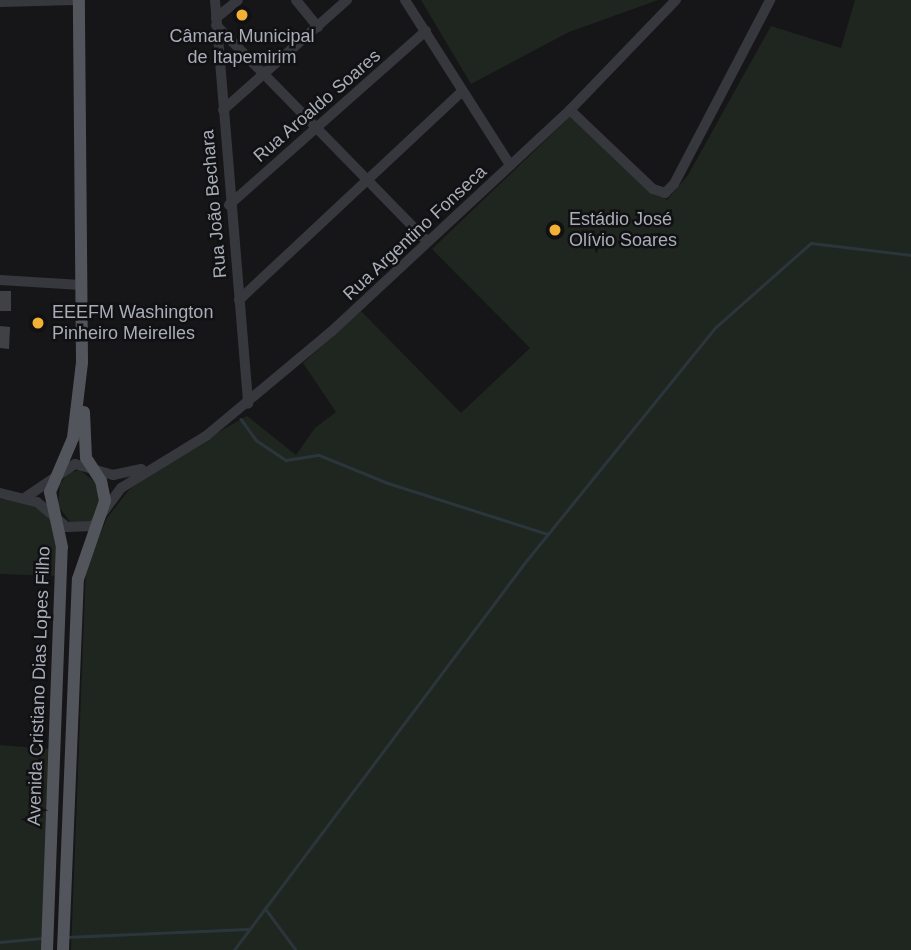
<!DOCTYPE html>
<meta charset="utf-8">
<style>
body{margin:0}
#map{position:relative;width:911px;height:950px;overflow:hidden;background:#161618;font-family:Helvetica,sans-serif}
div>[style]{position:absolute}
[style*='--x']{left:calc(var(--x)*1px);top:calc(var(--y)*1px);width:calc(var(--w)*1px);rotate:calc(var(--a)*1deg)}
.green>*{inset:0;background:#1e261f}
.stream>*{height:2.5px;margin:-1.25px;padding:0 1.25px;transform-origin:1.25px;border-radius:1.25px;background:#2c353c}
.building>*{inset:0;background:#404145;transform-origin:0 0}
.minor>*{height:10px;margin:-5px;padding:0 5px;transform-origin:5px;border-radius:5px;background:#37383d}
.major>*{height:12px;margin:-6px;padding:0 6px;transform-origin:6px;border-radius:6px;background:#53555c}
.dots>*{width:19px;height:19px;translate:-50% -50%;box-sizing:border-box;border:4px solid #111113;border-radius:50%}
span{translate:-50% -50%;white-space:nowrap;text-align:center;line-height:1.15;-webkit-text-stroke:5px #111113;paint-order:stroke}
.poi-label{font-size:18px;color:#a8adb8}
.left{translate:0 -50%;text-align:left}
.street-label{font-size:18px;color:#a8adb8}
</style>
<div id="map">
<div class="green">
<i style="clip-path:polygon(421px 0,658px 0,569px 32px,471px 84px)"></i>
<i style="clip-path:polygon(855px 0,911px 0,911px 950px,71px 950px,86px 567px,107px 518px,128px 491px,148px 472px,247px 416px,296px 455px,315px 428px,336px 412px,303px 363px,361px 311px,461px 413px,530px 348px,432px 249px,573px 114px,667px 200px,688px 175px,771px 26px,841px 48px)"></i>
<i style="clip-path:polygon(80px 470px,96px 483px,100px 507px,89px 524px,71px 523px,58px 506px,60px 484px,68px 473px)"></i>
<i style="clip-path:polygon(0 499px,32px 503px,51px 515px,57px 534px,56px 576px,0 574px)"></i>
<i style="clip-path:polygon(0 745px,49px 749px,42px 950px,0 950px)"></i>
</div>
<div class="stream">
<i style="--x:241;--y:419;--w:26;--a:54"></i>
<i style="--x:256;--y:440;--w:36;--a:34"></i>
<i style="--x:286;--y:460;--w:33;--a:-9"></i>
<i style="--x:319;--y:455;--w:74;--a:22.1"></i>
<i style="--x:388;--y:483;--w:168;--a:17.7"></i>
<i style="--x:265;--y:908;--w:52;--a:53.6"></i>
<i style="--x:66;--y:937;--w:182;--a:-2.5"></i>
<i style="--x:0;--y:942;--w:42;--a:-5.4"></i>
<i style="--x:234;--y:950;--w:488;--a:-53.1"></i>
<i style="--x:527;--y:560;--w:300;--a:-51"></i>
<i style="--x:716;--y:327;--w:127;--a:-41.5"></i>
<i style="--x:811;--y:243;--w:101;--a:6.8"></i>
</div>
<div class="building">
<i style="left:0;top:291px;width:11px;height:20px"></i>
<i style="clip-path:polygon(0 326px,10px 327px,9px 349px,0 348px)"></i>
</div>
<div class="minor">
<i style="--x:215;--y:0;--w:405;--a:85.3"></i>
<i style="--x:296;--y:0;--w:35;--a:51"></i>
<i style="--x:405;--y:0;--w:196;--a:57.5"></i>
<i style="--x:0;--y:2;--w:75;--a:-1.5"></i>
<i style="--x:216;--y:18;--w:28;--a:-39"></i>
<i style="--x:216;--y:25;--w:303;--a:45.7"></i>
<i style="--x:223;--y:110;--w:166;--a:-41.6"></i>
<i style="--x:570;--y:110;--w:115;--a:43.6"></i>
<i style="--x:653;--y:189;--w:13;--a:18"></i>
<i style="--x:665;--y:193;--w:13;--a:-45"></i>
<i style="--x:674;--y:184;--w:208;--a:-62.4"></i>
<i style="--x:229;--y:205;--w:263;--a:-41.5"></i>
<i style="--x:0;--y:280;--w:81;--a:3.5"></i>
<i style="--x:239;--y:300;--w:304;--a:-43.1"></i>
<i style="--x:0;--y:493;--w:38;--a:14"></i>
<i style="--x:37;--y:502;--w:39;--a:40"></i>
<i style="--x:67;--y:527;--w:26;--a:-2"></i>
<i style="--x:93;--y:526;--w:47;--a:-53.6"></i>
<i style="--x:121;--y:488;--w:100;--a:-31.5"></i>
<i style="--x:206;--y:436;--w:163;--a:-39.8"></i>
<i style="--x:331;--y:332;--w:326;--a:-42.9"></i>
<i style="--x:570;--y:110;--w:153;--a:-46.1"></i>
<i style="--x:26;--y:497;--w:59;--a:-34"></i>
<i style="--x:75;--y:464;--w:40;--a:16"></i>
<i style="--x:113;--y:475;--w:29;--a:-12"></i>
</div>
<div class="major">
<i style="--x:47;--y:950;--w:403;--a:-87.9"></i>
<i style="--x:62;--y:547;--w:56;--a:-102.3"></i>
<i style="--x:50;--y:492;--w:59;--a:-66.9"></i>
<i style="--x:73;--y:438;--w:77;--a:-83.2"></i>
<i style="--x:82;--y:362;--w:362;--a:-90.5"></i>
<i style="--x:63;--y:950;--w:371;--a:-87.7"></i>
<i style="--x:78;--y:579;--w:83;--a:-70.9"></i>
<i style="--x:105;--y:501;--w:20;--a:-101"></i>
<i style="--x:101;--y:481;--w:27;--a:-123"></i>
<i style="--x:86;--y:458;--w:46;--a:-92.5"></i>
</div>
<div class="dots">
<i style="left:242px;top:15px;background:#f2b134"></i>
<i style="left:555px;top:230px;background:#f2b134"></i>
<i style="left:38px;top:323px;background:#f2b134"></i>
</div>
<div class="poi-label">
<span style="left:242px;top:47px">Câmara Municipal<br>de Itapemirim</span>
<span class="left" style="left:569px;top:230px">Estádio José<br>Olívio Soares</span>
<span class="left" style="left:52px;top:323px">EEEFM Washington<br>Pinheiro Meirelles</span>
</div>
<div class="street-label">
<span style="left:317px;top:106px;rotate:-41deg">Rua Aroaldo Soares</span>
<span style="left:214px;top:204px;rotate:-95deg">Rua João Bechara</span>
<span style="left:415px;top:233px;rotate:-43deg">Rua Argentino Fonseca</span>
<span style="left:39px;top:686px;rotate:-88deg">Avenida Cristiano Dias Lopes Filho</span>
</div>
</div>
